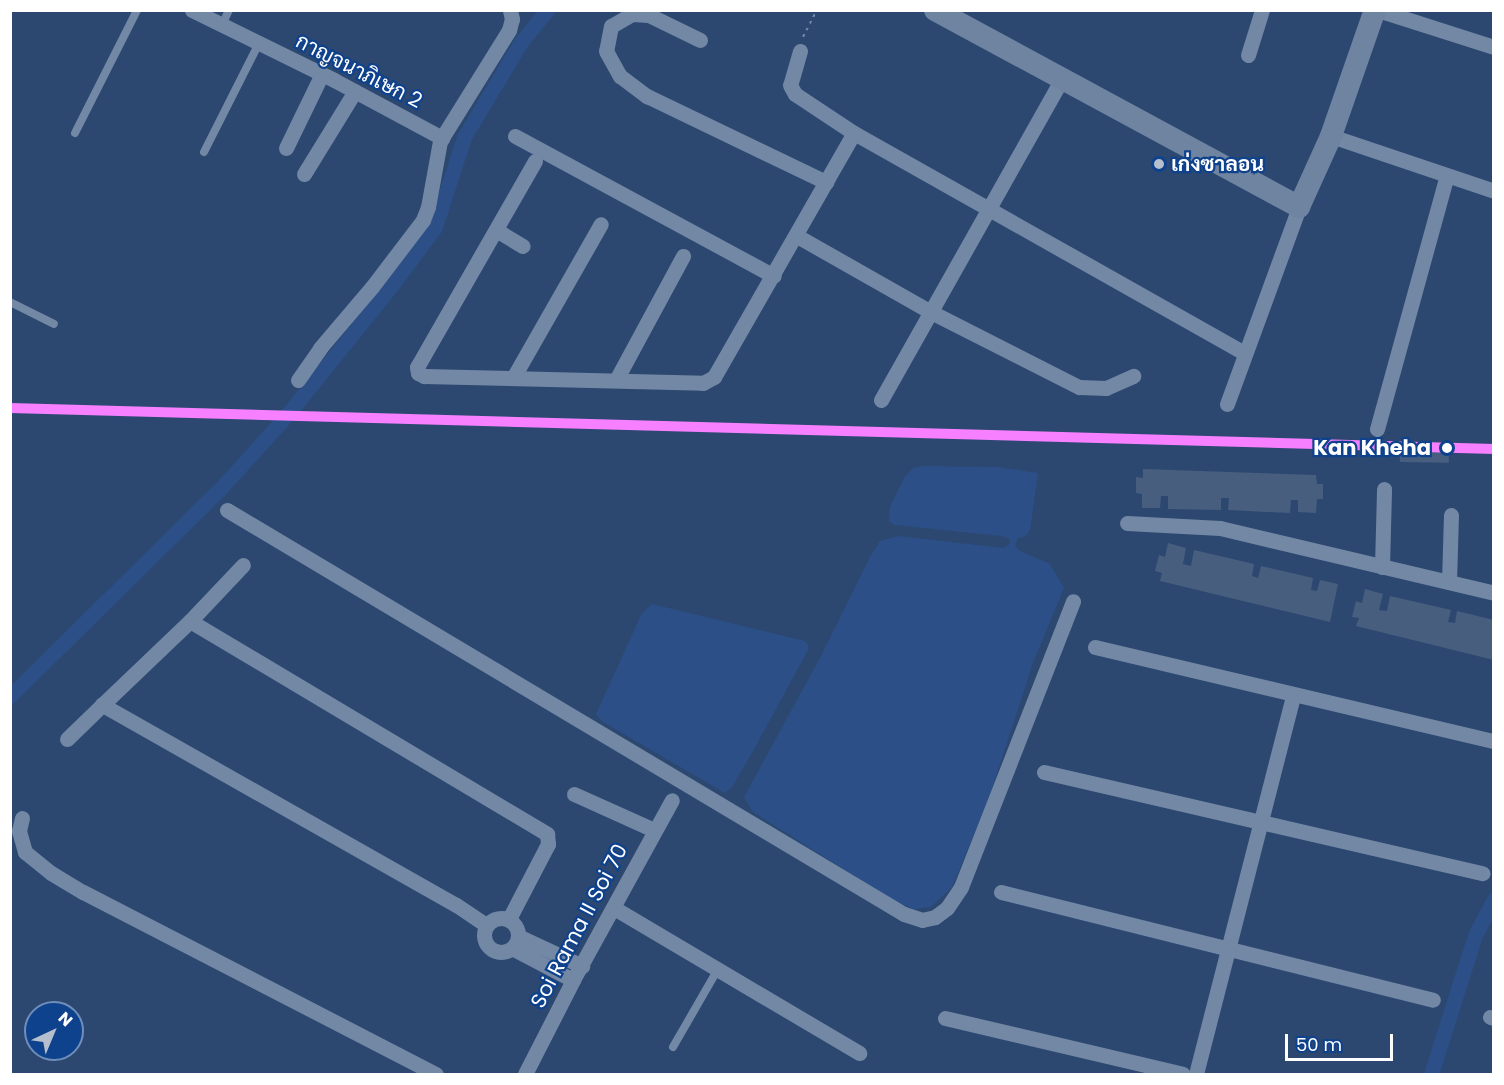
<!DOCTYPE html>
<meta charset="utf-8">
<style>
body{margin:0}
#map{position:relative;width:1504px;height:1085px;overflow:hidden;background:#2c4870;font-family:Poppins,Sarabun,sans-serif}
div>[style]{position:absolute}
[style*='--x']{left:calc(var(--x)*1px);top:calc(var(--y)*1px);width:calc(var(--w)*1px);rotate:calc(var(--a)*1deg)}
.water>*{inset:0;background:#2b4f86}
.canal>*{height:15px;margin:-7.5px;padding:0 7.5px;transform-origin:7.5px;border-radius:7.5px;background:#2b4f86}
.building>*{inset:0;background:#475e7f;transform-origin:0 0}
.path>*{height:2px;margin-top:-1px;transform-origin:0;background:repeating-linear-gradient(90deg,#7388a5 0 3px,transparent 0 7.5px)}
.lane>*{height:8px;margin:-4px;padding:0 4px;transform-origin:4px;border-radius:4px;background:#7388a5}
.street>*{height:15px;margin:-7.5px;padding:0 7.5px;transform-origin:7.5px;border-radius:7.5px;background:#7388a5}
.street>.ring{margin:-7.5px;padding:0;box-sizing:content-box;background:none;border:15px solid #7388a5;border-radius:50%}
.secondary>*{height:22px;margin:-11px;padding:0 11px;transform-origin:11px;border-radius:11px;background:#6f84a1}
.rail-1>*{height:10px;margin:-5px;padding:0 5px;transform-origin:5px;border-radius:5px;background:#f680ff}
.dots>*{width:16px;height:16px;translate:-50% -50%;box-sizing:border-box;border:3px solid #0f428d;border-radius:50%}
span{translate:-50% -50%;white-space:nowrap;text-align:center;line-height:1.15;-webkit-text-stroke:4.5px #0f428d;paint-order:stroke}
.street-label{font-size:21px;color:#fff}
.poi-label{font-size:21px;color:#fff;font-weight:700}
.left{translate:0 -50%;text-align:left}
.stop-label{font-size:21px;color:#fff;font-weight:700}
.right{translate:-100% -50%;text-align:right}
.frame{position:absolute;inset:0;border:12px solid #fff;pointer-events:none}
.north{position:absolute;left:24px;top:1001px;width:60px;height:60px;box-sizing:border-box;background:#0f428d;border:2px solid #6f8ebb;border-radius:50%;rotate:44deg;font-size:16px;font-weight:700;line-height:24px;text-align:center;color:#fff}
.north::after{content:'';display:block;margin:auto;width:21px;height:27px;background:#b5bfcd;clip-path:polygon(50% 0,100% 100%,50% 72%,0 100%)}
.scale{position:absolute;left:1285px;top:1034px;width:108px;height:27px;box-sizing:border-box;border:3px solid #fff;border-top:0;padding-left:8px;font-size:18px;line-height:21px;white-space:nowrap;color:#fff;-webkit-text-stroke:4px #0f428d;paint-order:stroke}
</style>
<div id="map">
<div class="water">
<i style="clip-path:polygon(924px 466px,997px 467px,1038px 473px,1030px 530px,1025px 537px,1018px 538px,1015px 545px,1018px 550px,1050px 564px,1064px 588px,1033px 663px,989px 798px,952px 887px,931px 907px,914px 909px,894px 901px,753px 812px,744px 797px,821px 656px,872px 553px,880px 541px,898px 536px,1004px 548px,1010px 543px,1009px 539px,1002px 536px,894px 525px,889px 521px,890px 507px,904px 478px,913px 468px)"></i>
<i style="clip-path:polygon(652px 604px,805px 641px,808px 645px,808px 650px,757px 744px,732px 787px,725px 793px,603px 722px,596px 714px,642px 613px)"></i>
</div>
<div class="canal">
<i style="--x:10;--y:696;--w:296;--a:-44.6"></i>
<i style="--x:221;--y:488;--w:98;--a:-47.9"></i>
<i style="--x:287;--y:415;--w:167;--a:-51.1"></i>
<i style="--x:392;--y:285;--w:72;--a:-53.4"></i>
<i style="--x:435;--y:227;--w:95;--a:-72.1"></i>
<i style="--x:464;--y:137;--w:111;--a:-59"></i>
<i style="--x:521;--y:42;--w:41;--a:-50.9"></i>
<i style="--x:1431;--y:1074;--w:146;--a:-72.4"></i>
<i style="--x:1475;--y:935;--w:40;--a:-62"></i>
</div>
<div class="building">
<i style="left:1400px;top:450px;width:49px;height:12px;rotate:1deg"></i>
<i style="clip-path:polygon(1143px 469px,1316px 475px,1317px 484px,1323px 484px,1323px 499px,1317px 499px,1316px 513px,1298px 512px,1298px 500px,1291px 500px,1290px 513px,1228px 510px,1229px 498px,1221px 498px,1221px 510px,1168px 509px,1168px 496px,1161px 496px,1160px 508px,1142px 508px,1142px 494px,1136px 493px,1136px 477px,1143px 478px)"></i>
<i style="clip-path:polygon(1168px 543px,1186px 548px,1183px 564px,1191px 566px,1194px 550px,1254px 564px,1252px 576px,1258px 578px,1261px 566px,1313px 578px,1311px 590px,1317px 591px,1320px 580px,1338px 584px,1330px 622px,1160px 581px,1162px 573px,1155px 571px,1159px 555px,1165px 557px)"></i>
<i style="clip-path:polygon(1365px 589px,1383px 594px,1379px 610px,1387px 611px,1390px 596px,1451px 610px,1448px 622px,1455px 623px,1457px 611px,1494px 620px,1494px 660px,1356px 626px,1359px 618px,1352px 617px,1356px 601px,1362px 603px)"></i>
</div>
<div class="path">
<i style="--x:803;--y:37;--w:30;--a:-63"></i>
<i style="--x:1378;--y:443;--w:7;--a:82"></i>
</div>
<div class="lane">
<i style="--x:222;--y:25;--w:17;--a:-65"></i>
<i style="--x:75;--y:133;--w:138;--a:-63.2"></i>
<i style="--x:204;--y:152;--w:122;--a:-63.2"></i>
<i style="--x:10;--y:302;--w:49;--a:26.6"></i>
<i style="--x:673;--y:1047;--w:90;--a:-60"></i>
</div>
<div class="street">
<i style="--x:192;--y:10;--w:158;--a:26.2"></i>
<i style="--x:334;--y:80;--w:123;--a:28.2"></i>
<i style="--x:1378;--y:10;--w:122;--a:17.7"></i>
<i style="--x:700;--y:40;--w:57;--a:-153.9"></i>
<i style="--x:649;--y:15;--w:17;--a:-177"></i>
<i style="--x:632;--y:14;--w:24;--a:150"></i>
<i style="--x:611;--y:26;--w:25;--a:101"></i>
<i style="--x:606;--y:51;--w:29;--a:61"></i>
<i style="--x:620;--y:76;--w:34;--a:37"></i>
<i style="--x:647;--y:96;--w:199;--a:25.7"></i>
<i style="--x:800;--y:51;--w:35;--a:106"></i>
<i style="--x:790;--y:85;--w:10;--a:61"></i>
<i style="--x:795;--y:94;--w:71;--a:33.5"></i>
<i style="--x:854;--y:133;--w:448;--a:29.4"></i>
<i style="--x:1248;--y:55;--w:47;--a:-72.7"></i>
<i style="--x:515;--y:136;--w:294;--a:28.4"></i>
<i style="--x:1331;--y:136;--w:172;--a:18.6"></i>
<i style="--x:286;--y:148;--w:82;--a:-64.1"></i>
<i style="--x:535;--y:161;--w:237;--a:119.8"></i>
<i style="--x:417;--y:367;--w:6;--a:81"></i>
<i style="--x:418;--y:373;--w:7;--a:27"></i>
<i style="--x:424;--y:376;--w:279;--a:1.4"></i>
<i style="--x:703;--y:383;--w:13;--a:-29"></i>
<i style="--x:714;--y:377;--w:281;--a:-60.2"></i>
<i style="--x:304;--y:174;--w:97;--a:-58.4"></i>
<i style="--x:496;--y:230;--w:31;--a:31"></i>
<i style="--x:797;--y:236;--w:154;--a:29.6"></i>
<i style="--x:931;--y:312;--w:166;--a:26.9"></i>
<i style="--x:1079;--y:387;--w:27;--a:2"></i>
<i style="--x:1106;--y:388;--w:30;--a:-24"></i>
<i style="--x:513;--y:378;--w:177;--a:-60.3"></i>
<i style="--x:298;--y:380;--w:39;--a:-55"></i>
<i style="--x:320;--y:348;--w:80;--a:-49.6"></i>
<i style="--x:372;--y:287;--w:84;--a:-52.7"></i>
<i style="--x:423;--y:220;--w:14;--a:-69"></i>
<i style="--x:428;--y:207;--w:67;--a:-79.7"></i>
<i style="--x:440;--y:141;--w:131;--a:-58.1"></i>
<i style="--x:509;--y:30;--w:11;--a:-75"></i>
<i style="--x:512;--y:19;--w:9;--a:-103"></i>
<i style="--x:616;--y:380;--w:141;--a:-61.6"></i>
<i style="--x:881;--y:400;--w:367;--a:-60.6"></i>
<i style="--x:1227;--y:404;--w:210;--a:-69.9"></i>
<i style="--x:1377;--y:429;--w:263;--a:-74.6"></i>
<i style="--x:227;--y:510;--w:788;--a:30.83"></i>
<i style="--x:904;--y:914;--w:19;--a:18"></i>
<i style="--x:922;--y:920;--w:13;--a:-13"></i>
<i style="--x:935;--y:917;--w:15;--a:-37"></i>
<i style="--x:947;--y:908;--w:25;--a:-56"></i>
<i style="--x:961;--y:887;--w:307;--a:-68.6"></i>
<i style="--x:1127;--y:523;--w:93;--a:3.1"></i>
<i style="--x:1220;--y:528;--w:282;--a:13.3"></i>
<i style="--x:1382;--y:567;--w:78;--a:-88.5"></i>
<i style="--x:1449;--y:582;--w:67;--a:-88.3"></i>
<i style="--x:190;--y:621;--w:77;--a:-46.6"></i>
<i style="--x:1095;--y:647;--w:410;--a:13.3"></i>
<i style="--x:67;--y:739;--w:49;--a:-44.2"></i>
<i style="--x:1044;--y:772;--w:450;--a:13"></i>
<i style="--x:574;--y:794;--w:88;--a:24.2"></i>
<i style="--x:22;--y:818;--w:13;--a:103"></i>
<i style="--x:19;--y:831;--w:22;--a:74"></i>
<i style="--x:25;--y:852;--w:33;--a:39"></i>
<i style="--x:51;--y:873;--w:37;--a:31"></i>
<i style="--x:83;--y:892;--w:397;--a:27.3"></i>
<i style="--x:1001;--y:892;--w:445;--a:14"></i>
<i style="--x:614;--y:908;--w:285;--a:30.6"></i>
<i class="ring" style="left:484px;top:918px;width:19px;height:19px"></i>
<i style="--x:486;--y:925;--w:36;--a:-146"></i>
<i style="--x:456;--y:905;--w:407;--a:-150.5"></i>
<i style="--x:102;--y:705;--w:122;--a:-43.7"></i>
<i style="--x:190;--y:621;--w:416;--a:30.8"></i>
<i style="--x:547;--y:834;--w:10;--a:84"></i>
<i style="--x:548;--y:844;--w:85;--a:117.5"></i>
<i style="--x:518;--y:936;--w:71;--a:25.1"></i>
<i style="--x:512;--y:948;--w:69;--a:27.7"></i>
<i style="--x:1490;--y:1017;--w:4;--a:14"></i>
<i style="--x:945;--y:1018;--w:244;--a:13.2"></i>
<i style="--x:525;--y:1074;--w:106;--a:-62.9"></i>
<i style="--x:573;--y:980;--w:205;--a:-61.2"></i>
<i style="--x:1196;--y:1074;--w:391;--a:-75.6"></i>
</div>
<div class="secondary">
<i style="--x:935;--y:10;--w:414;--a:28.4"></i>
<i style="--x:1299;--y:207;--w:78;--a:-65.7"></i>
<i style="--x:1331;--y:136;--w:133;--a:-70.8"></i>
</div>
<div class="rail-1">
<i style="--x:10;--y:408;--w:1485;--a:1.58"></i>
</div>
<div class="dots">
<i style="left:1159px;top:164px;background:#b5bfcd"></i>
<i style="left:1447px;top:448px;background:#fff"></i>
</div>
<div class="street-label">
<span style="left:359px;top:71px;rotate:27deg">กาญจนาภิเษก 2</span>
<span style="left:579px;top:926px;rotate:-62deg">Soi Rama II Soi 70</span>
</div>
<div class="poi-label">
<span class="left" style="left:1171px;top:164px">เก่งซาลอน</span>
</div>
<div class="stop-label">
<span class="right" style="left:1431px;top:448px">Kan Kheha</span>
</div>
<div class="frame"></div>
<div class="north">N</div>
<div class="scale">50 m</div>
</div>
